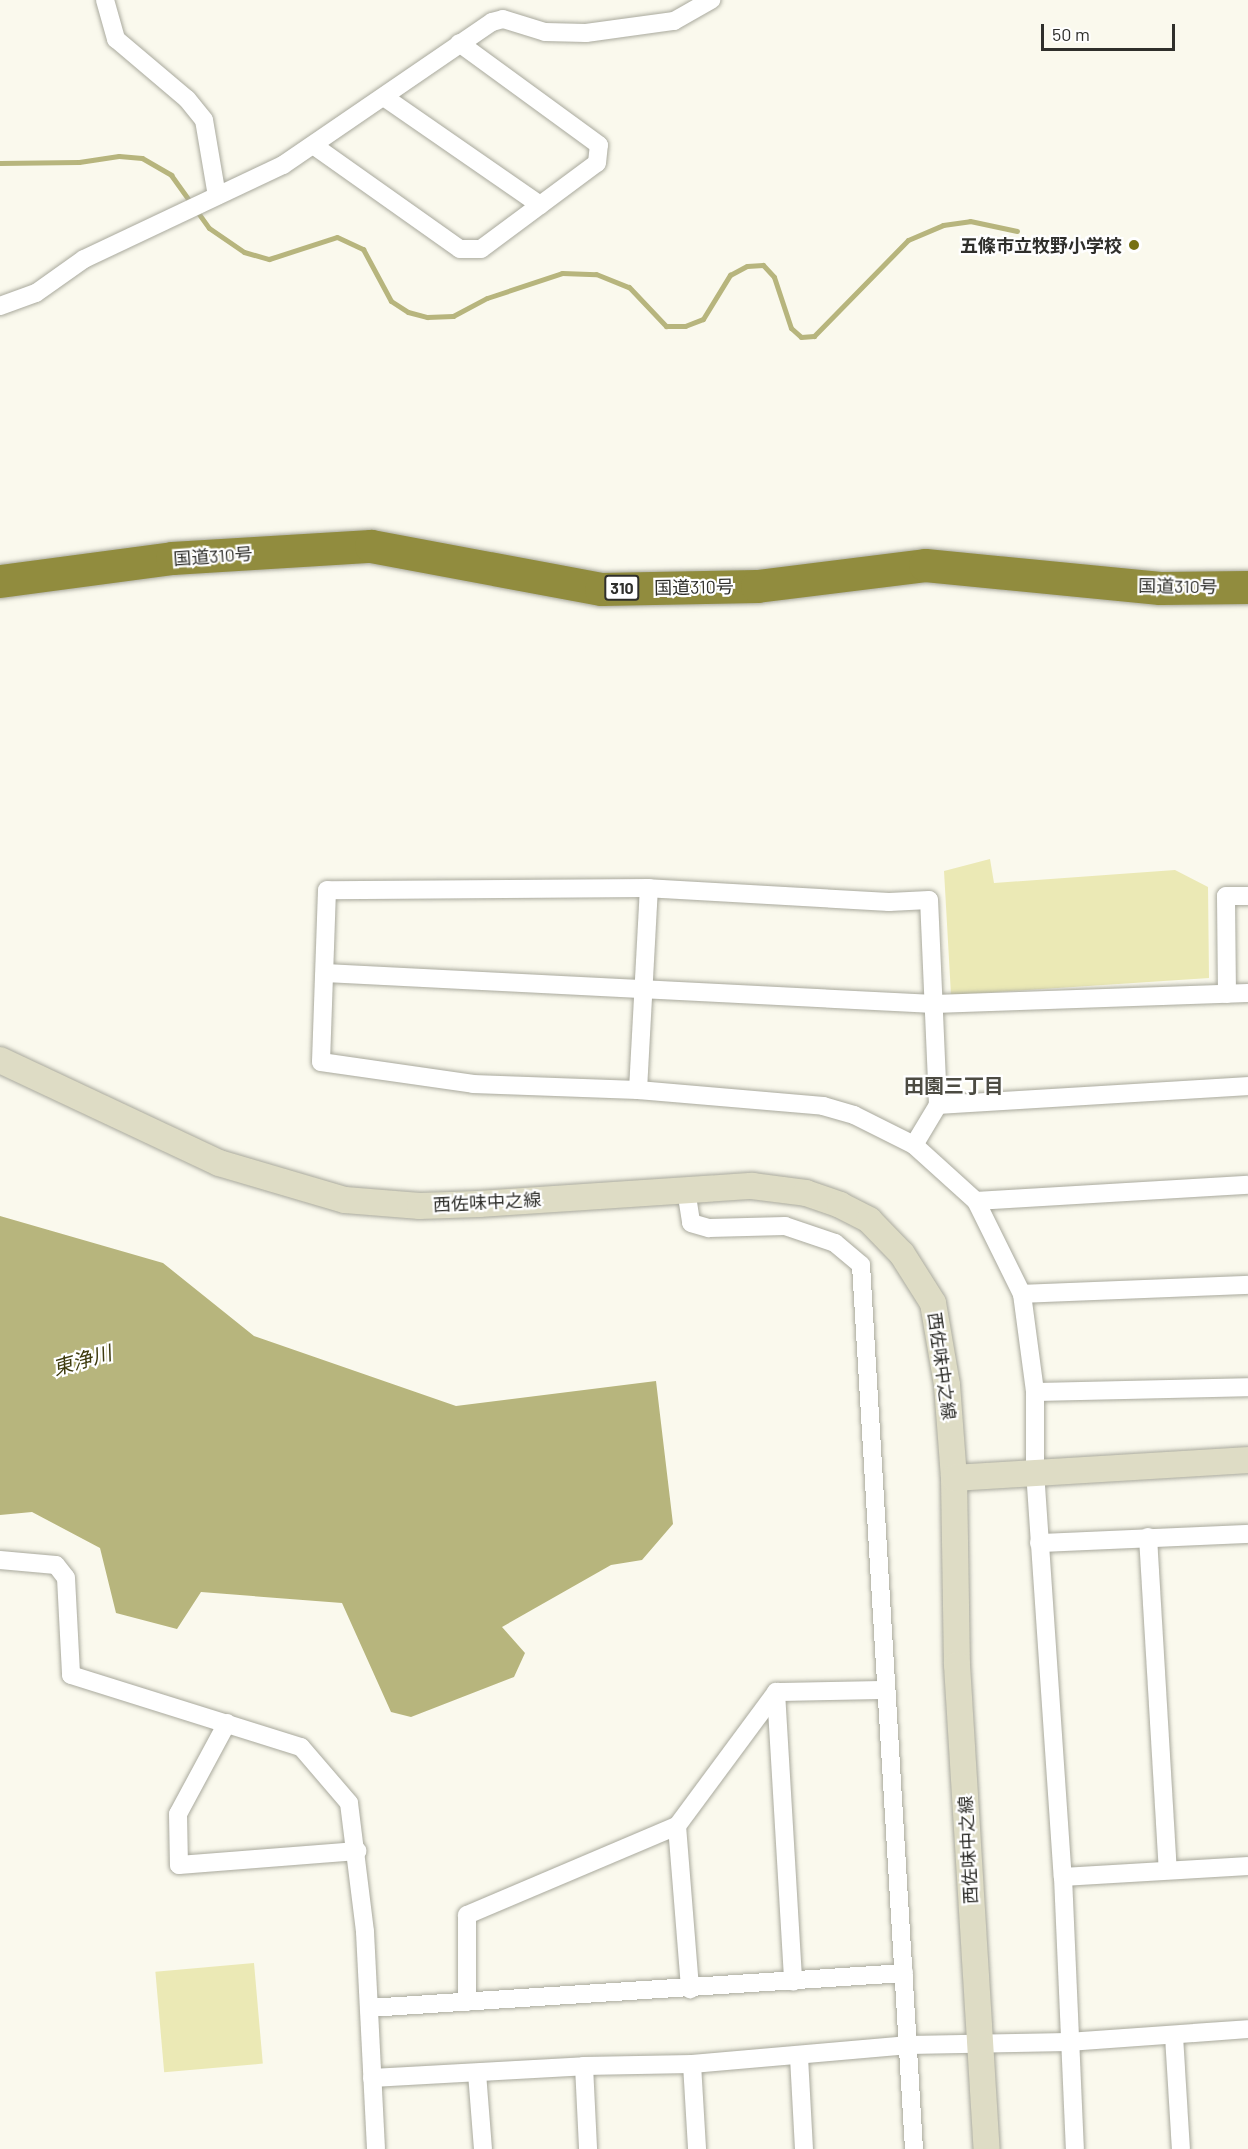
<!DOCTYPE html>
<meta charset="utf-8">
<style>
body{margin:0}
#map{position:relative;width:1248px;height:2149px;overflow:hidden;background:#faf9ed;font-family:Barlow,"Noto Sans JP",sans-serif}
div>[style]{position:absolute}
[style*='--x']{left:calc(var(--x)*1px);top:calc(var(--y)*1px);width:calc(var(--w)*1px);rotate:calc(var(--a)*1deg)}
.green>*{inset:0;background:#ebe9b5;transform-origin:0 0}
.water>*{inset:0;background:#b7b57d}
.stream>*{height:5px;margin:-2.5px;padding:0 2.5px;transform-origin:2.5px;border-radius:2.5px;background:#b7b57d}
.roads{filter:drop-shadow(0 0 2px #a9a99d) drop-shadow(0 0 2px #a9a99d)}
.street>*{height:18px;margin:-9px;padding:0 9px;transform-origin:9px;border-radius:9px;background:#fff}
.secondary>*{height:26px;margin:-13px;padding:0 13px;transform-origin:13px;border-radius:13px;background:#dedcc5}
.highway>*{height:33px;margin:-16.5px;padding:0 16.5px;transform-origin:16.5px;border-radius:16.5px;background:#918c3e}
.dots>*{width:16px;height:16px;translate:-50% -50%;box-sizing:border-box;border:3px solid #fff;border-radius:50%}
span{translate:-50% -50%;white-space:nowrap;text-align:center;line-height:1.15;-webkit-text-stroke:4.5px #fff;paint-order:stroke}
.shield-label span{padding:2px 4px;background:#fff;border:2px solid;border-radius:4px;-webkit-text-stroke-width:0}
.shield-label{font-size:16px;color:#2f2f2b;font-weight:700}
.poi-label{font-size:18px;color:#2f2f2b;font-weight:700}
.right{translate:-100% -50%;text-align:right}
.street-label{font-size:18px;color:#2f2f2b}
.neighbourhood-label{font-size:20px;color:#4c4b42;font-weight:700}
.water-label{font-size:20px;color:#3d3a0d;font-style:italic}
.scale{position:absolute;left:1041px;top:24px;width:134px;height:27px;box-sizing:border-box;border:3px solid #2f2f2b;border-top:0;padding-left:8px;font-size:18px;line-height:21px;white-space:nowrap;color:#2f2f2b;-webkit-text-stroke:4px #fff;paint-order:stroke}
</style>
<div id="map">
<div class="green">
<i style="clip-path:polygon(990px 859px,994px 883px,1175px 870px,1208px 887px,1209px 978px,951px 995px,944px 871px)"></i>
<i style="left:254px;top:1963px;width:101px;height:99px;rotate:85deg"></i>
</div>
<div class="water">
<i style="clip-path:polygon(0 1216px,163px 1263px,254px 1336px,456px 1406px,656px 1381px,673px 1524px,642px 1560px,611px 1565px,502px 1627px,525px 1653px,514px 1677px,411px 1717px,391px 1712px,342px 1603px,201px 1592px,177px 1629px,116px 1613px,100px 1548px,32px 1512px,0 1515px)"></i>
</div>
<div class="stream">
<i style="--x:0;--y:163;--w:79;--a:-0.7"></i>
<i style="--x:79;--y:162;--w:40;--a:-8.5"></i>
<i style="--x:119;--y:156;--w:23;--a:5"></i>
<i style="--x:142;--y:158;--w:34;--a:30"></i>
<i style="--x:171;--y:175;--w:65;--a:54.4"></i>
<i style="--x:209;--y:228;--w:42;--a:34.4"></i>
<i style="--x:244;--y:252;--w:26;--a:16"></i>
<i style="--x:269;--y:259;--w:71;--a:-17.9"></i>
<i style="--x:337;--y:237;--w:29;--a:25"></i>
<i style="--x:363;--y:249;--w:59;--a:61.7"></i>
<i style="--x:391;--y:301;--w:20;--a:33"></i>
<i style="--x:408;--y:312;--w:20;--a:15"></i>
<i style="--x:427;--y:317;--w:26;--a:-2"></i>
<i style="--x:453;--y:316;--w:38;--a:-28"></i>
<i style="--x:487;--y:298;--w:79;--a:-18.4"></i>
<i style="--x:562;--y:273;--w:34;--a:2"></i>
<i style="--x:596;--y:274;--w:35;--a:22"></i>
<i style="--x:629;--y:287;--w:54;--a:46.5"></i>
<i style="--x:666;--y:326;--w:19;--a:0"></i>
<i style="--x:685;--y:326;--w:19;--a:-21"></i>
<i style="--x:703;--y:319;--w:52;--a:-58.5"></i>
<i style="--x:730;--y:275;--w:19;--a:-28"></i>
<i style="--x:747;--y:266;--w:16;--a:-4"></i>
<i style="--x:763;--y:265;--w:16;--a:47"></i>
<i style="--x:774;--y:277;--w:54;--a:71.6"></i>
<i style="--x:791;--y:328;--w:13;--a:42"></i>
<i style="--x:801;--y:337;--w:13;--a:-4"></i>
<i style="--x:814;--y:336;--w:134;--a:-45.6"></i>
<i style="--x:908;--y:240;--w:38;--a:-23"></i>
<i style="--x:943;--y:225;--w:27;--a:-8"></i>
<i style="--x:970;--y:221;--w:48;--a:12"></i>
</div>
<div class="roads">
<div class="street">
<i style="--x:105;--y:0;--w:41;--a:74.2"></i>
<i style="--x:116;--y:39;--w:93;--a:40.2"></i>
<i style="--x:187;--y:99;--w:27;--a:51"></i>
<i style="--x:204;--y:120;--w:77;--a:80.3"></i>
<i style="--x:384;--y:97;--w:190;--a:34.7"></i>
<i style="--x:313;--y:145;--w:180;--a:35.3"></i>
<i style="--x:460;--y:249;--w:21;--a:0"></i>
<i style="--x:481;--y:249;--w:144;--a:-36.6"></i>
<i style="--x:597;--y:163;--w:18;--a:-84"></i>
<i style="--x:599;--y:145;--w:173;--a:-143.9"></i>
<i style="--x:0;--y:306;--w:38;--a:-20"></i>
<i style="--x:36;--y:293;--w:59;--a:-35.3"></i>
<i style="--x:84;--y:259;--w:220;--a:-25.3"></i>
<i style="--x:283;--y:165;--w:253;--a:-34.4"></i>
<i style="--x:492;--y:22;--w:11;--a:-15"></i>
<i style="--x:503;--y:19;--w:44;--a:17.2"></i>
<i style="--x:545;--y:32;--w:41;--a:1.4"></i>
<i style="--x:586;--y:33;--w:89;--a:-7.8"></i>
<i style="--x:674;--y:21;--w:43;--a:-29.6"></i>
<i style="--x:325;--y:973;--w:610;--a:2.91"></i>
<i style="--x:934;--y:1004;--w:314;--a:-2"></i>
<i style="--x:1227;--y:994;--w:98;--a:-90.6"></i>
<i style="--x:1226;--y:896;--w:22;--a:0"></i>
<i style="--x:638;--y:1090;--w:202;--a:-86.9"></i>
<i style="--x:938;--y:1105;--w:311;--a:-3.5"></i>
<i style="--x:914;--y:1145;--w:47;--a:-59"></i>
<i style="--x:938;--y:1105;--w:205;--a:-92.5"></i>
<i style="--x:929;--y:900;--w:40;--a:177.1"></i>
<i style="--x:889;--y:902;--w:240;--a:-176.7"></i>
<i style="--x:649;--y:888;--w:322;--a:179.6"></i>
<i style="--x:327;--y:890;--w:172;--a:92"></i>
<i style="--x:321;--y:1062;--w:154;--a:8.2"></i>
<i style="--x:473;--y:1084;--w:165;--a:2.1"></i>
<i style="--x:638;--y:1090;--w:186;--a:4.9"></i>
<i style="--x:823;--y:1106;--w:32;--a:16"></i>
<i style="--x:854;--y:1115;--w:67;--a:26.6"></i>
<i style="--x:914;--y:1145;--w:84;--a:42.1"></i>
<i style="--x:976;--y:1201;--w:104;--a:63.7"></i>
<i style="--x:1022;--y:1294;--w:99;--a:82.4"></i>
<i style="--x:1035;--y:1392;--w:79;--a:90"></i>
<i style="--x:1035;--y:1471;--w:407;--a:86.1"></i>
<i style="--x:1063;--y:1877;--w:272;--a:87.5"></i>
<i style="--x:686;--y:1190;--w:33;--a:81"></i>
<i style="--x:691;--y:1223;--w:19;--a:16"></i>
<i style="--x:709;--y:1228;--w:76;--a:-1.5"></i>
<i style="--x:785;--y:1226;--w:53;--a:18.8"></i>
<i style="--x:835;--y:1243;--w:34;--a:40"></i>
<i style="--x:861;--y:1265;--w:886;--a:86.57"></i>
<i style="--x:976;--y:1201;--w:272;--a:-3.4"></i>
<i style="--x:1022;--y:1294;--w:226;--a:-2.3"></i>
<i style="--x:1035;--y:1392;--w:213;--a:-1.3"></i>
<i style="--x:1148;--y:1537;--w:333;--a:86.6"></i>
<i style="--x:1039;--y:1543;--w:209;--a:-2.5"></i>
<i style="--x:0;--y:1560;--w:56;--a:5.1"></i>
<i style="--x:56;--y:1565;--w:16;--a:52"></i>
<i style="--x:66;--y:1578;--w:97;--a:87"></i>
<i style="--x:71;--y:1675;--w:241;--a:17.4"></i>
<i style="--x:301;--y:1747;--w:74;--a:49.4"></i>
<i style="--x:349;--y:1803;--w:130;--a:82.9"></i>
<i style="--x:365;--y:1932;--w:217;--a:87.1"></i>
<i style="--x:776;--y:1692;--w:290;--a:86.6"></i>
<i style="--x:776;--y:1692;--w:109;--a:-1.1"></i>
<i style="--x:227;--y:1723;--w:103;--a:118.3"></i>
<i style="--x:178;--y:1814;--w:51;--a:88.9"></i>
<i style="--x:179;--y:1865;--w:179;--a:-4.5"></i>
<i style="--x:677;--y:1826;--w:164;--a:85.4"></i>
<i style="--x:1063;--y:1877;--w:185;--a:-3.4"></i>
<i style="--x:467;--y:2002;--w:87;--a:-90"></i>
<i style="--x:467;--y:1915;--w:228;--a:-23"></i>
<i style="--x:677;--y:1826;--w:167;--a:-53.5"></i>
<i style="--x:369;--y:2008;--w:536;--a:-3.74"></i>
<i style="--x:1174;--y:2036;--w:113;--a:86.5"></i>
<i style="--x:799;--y:2057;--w:92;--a:86.9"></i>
<i style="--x:692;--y:2064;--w:85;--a:86.6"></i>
<i style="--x:584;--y:2066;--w:83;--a:87.2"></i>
<i style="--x:477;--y:2073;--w:76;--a:85.5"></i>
<i style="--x:372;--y:2078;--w:212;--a:-3.2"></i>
<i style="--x:584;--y:2066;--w:108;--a:-1.1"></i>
<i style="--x:692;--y:2064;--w:218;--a:-5"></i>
<i style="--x:909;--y:2045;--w:159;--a:-1.1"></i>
<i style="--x:1068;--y:2042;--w:180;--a:-4.1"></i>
</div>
<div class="secondary">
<i style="--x:0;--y:1060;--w:242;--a:25.2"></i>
<i style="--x:219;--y:1163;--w:131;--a:16.4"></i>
<i style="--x:345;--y:1200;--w:75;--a:4.6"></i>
<i style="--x:420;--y:1206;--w:59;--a:-1.9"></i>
<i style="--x:479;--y:1204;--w:274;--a:-3.8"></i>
<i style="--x:752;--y:1186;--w:54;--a:7.4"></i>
<i style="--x:806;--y:1193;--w:36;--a:19"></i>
<i style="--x:840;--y:1205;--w:33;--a:27"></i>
<i style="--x:869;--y:1220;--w:47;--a:45.9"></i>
<i style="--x:902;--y:1254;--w:58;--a:57.7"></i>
<i style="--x:933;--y:1303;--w:83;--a:80.3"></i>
<i style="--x:947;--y:1385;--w:93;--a:85.7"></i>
<i style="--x:954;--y:1478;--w:187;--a:89.1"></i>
<i style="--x:957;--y:1665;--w:485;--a:86.5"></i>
<i style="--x:954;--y:1478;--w:295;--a:-3.5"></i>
</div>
<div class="highway">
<i style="--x:0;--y:581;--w:174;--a:-7.6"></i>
<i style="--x:172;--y:558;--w:199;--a:-3.5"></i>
<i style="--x:371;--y:546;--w:234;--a:10.6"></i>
<i style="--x:601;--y:589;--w:156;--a:-1.1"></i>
<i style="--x:757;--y:586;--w:169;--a:-7.1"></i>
<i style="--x:925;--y:565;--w:236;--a:5.6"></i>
<i style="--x:1160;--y:588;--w:88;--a:-0.7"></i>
</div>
</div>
<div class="dots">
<i style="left:1134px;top:245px;background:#777113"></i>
</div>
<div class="shield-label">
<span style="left:622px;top:588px">310</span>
</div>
<div class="poi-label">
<span class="right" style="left:1122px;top:245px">五條市立牧野小学校</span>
</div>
<div class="street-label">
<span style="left:213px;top:556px;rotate:-4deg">国道310号</span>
<span style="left:1178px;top:586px;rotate:1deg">国道310号</span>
<span style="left:694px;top:587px;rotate:-1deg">国道310号</span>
<span style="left:487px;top:1202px;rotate:-3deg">西佐味中之線</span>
<span style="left:942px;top:1366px;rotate:82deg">西佐味中之線</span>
<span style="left:968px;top:1850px;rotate:-93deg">西佐味中之線</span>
</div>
<div class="neighbourhood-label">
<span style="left:954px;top:1085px">田園三丁目</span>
</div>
<div class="water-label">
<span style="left:82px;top:1360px;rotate:-16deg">東浄川</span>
</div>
<div class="scale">50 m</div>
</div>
